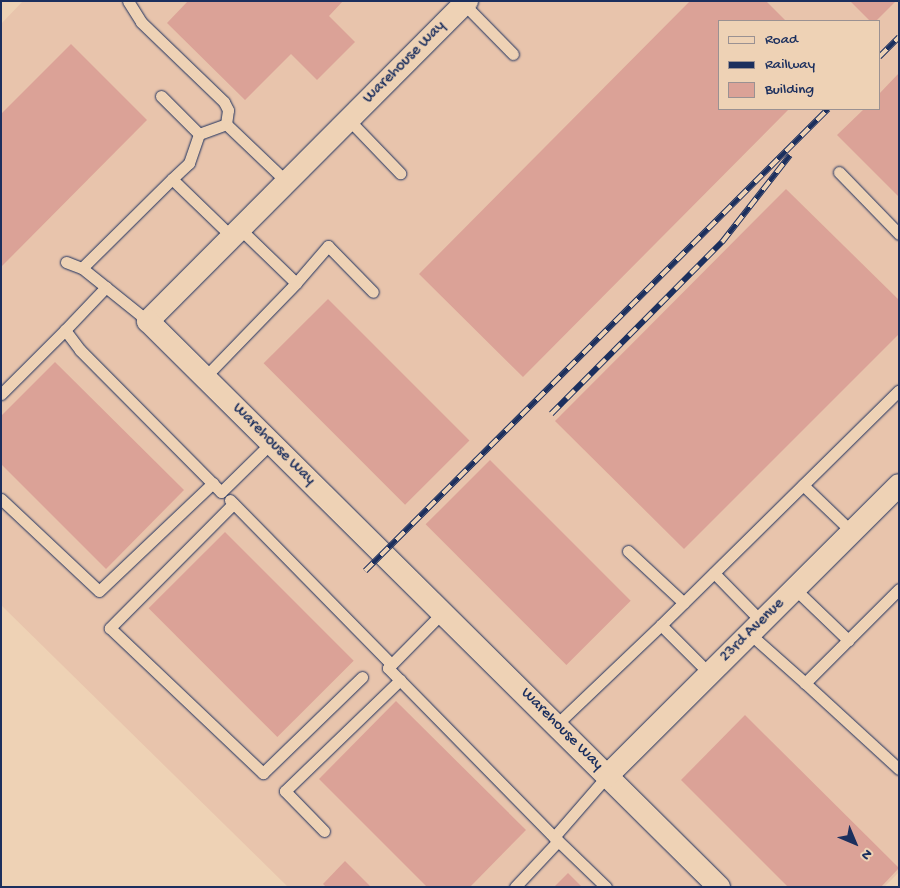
<!DOCTYPE html>
<style>
body{margin:0}
#map{position:relative;width:900px;height:888px;overflow:hidden;background:#eed2b5;font-family:"Gochi Hand",sans-serif}
div>[style]{position:absolute}
[style*='--x']{left:calc(var(--x)*1px);top:calc(var(--y)*1px);width:calc(var(--w)*1px);rotate:calc(var(--a)*1deg)}
.built>*{inset:0;background:#e8c4ac}
.building>*{inset:0;background:#dba297;transform-origin:0 0}
.roads{filter:drop-shadow(0 0 1px #1b2f5e) drop-shadow(0 0 1px #1b2f5e)}
.service>*{height:11px;margin:-5.5px;padding:0 5.5px;transform-origin:5.5px;border-radius:5.5px;background:#eed2b5}
.minor>*{height:22px;margin:-11px;padding:0 11px;transform-origin:11px;border-radius:11px;background:#eed2b5}
.rail>*{height:5.5px;margin-top:-2.75px;transform-origin:0;background:repeating-linear-gradient(90deg,#eed2b5 0 11px,#1b2f5e 0 22px);box-sizing:border-box;border-block:1px solid #1b2f5e}
span{translate:-50% -50%;white-space:nowrap;text-align:center;line-height:1.15;-webkit-text-stroke:4px #eed2b5;paint-order:stroke}
.street-label{font-size:16px;color:#1b2f5e}
.frame{position:absolute;inset:0;border:2px solid #1b2f5e;pointer-events:none}
.legend{position:absolute;left:718px;top:20px;width:162px;height:90px;box-sizing:border-box;background:#eed2b5;border:1px solid #9a9192;margin:0;padding:6px 9px;list-style:none;font-size:15px;color:#1b2f5e}
.legend li{display:flex;align-items:center;gap:10px;height:25px}
.legend b{width:25px;border:1px solid #9a9192}
.north{position:absolute;left:830px;top:818px;width:50px;height:50px;-webkit-text-stroke:4px #eed2b5;paint-order:stroke;rotate:135deg;font-size:14px;font-weight:700;line-height:20px;text-align:center;color:#1b2f5e}
.north::after{content:'';display:block;margin:auto;width:18px;height:22px;background:#1b2f5e;clip-path:polygon(50% 0,100% 100%,50% 72%,0 100%)}
</style>
<div id="map">
<div class="built">
<i style="clip-path:polygon(evenodd,23px 1px,899px 1px,899px 872px,884px 887px,288px 887px,1px 605px,1px 24px,23px 1px,719px 21px,879px 21px,879px 109px,719px 109px,719px 21px)"></i>
</div>
<div class="building">
<i style="clip-path:polygon(188px 1px,343px 1px,329px 16px,355px 42px,317px 80px,291px 54px,245px 100px,167px 23px)"></i>
<i style="clip-path:polygon(690px 1px,766px 1px,786px 21px,719px 21px,719px 109px,789px 109px,523px 377px,419px 274px)"></i>
<i style="clip-path:polygon(850px 1px,896px 1px,876px 21px,870px 21px)"></i>
<i style="clip-path:polygon(71px 44px,147px 120px,1px 267px,1px 114px)"></i>
<i style="clip-path:polygon(899px 73px,899px 197px,837px 135px,864px 109px,879px 109px,879px 94px)"></i>
<i style="clip-path:polygon(786px 189px,899px 300px,899px 334px,684px 549px,555px 421px)"></i>
<i style="left:328px;top:299px;width:200px;height:91px;rotate:45deg"></i>
<i style="clip-path:polygon(55px 362px,184px 490px,106px 569px,1px 464px,1px 416px)"></i>
<i style="left:490px;top:460px;width:199px;height:91px;rotate:45deg"></i>
<i style="left:225px;top:532px;width:182px;height:108px;rotate:45deg"></i>
<i style="clip-path:polygon(396px 701px,526px 830px,470px 887px,427px 887px,319px 779px)"></i>
<i style="clip-path:polygon(745px 715px,899px 868px,881px 887px,788px 887px,681px 780px)"></i>
<i style="clip-path:polygon(345px 861px,371px 887px,326px 887px,323px 884px)"></i>
<i style="clip-path:polygon(568px 873px,582px 887px,554px 887px)"></i>
</div>
<div class="roads">
<div class="service">
<i style="--x:128;--y:1;--w:25;--a:58"></i>
<i style="--x:141;--y:22;--w:115;--a:43.9"></i>
<i style="--x:224;--y:102;--w:9;--a:63"></i>
<i style="--x:228;--y:110;--w:14;--a:98"></i>
<i style="--x:464;--y:4;--w:70;--a:45.6"></i>
<i style="--x:161;--y:96;--w:54;--a:45"></i>
<i style="--x:199;--y:134;--w:29;--a:-20"></i>
<i style="--x:226;--y:124;--w:84;--a:43.6"></i>
<i style="--x:349;--y:120;--w:74;--a:46.1"></i>
<i style="--x:199;--y:134;--w:31;--a:109"></i>
<i style="--x:189;--y:163;--w:23;--a:137"></i>
<i style="--x:172;--y:179;--w:83;--a:44"></i>
<i style="--x:839;--y:172;--w:86;--a:45.9"></i>
<i style="--x:66;--y:262;--w:17;--a:21"></i>
<i style="--x:82;--y:268;--w:127;--a:-44.7"></i>
<i style="--x:82;--y:268;--w:85;--a:38.8"></i>
<i style="--x:296;--y:283;--w:49;--a:-49.1"></i>
<i style="--x:328;--y:246;--w:64;--a:45.6"></i>
<i style="--x:106;--y:287;--w:59;--a:133.6"></i>
<i style="--x:65;--y:330;--w:25;--a:53"></i>
<i style="--x:80;--y:350;--w:200;--a:45.2"></i>
<i style="--x:221;--y:492;--w:70;--a:-44.4"></i>
<i style="--x:205;--y:377;--w:131;--a:-45.9"></i>
<i style="--x:296;--y:283;--w:78;--a:-136"></i>
<i style="--x:1;--y:394;--w:91;--a:-45"></i>
<i style="--x:803;--y:485;--w:68;--a:43.8"></i>
<i style="--x:1;--y:499;--w:134;--a:43.2"></i>
<i style="--x:99;--y:591;--w:157;--a:-43.5"></i>
<i style="--x:230;--y:500;--w:230;--a:45.5"></i>
<i style="--x:233;--y:504;--w:175;--a:134.8"></i>
<i style="--x:110;--y:628;--w:211;--a:43.5"></i>
<i style="--x:263;--y:773;--w:138;--a:-44.1"></i>
<i style="--x:628;--y:551;--w:76;--a:42.9"></i>
<i style="--x:714;--y:573;--w:69;--a:45.6"></i>
<i style="--x:795;--y:589;--w:74;--a:43.9"></i>
<i style="--x:848;--y:640;--w:72;--a:-45"></i>
<i style="--x:442;--y:613;--w:77;--a:134.5"></i>
<i style="--x:388;--y:668;--w:237;--a:45.5"></i>
<i style="--x:661;--y:625;--w:334;--a:-44.6"></i>
<i style="--x:750;--y:634;--w:74;--a:41.7"></i>
<i style="--x:805;--y:683;--w:61;--a:-45"></i>
<i style="--x:805;--y:683;--w:127;--a:42.5"></i>
<i style="--x:556;--y:725;--w:145;--a:-43.6"></i>
<i style="--x:661;--y:625;--w:69;--a:45"></i>
<i style="--x:324;--y:831;--w:56;--a:-134.3"></i>
<i style="--x:285;--y:791;--w:160;--a:-44"></i>
<i style="--x:515;--y:887;--w:63;--a:-46.9"></i>
<i style="--x:606;--y:887;--w:72;--a:-136.1"></i>
<i style="--x:554;--y:837;--w:81;--a:-49"></i>
</div>
<div class="minor">
<i style="--x:467;--y:1;--w:452;--a:134.9"></i>
<i style="--x:148;--y:321;--w:804;--a:44.75"></i>
<i style="--x:607;--y:776;--w:412;--a:-44.9"></i>
</div>
</div>
<div class="rail">
<i style="--x:879;--y:57;--w:28;--a:-45"></i>
<i style="--x:551;--y:414;--w:243;--a:-45.2"></i>
<i style="--x:722;--y:242;--w:110;--a:-52"></i>
<i style="--x:365;--y:571;--w:654;--a:-44.94"></i>
</div>
<div class="street-label">
<span style="left:405px;top:63px;rotate:-45deg">Warehouse Way</span>
<span style="left:273px;top:445px;rotate:45deg">Warehouse Way</span>
<span style="left:753px;top:631px;rotate:-45deg">23rd Avenue</span>
<span style="left:561px;top:730px;rotate:45deg">Warehouse Way</span>
</div>
<div class="frame"></div>
<ul class="legend">
<li><b style="height:6px;background:#eed2b5"></b>Road</li>
<li><b style="height:6px;background:#1b2f5e"></b>Railway</li>
<li><b style="height:14px;background:#dba297"></b>Building</li>
</ul>
<div class="north">N</div>
</div>
